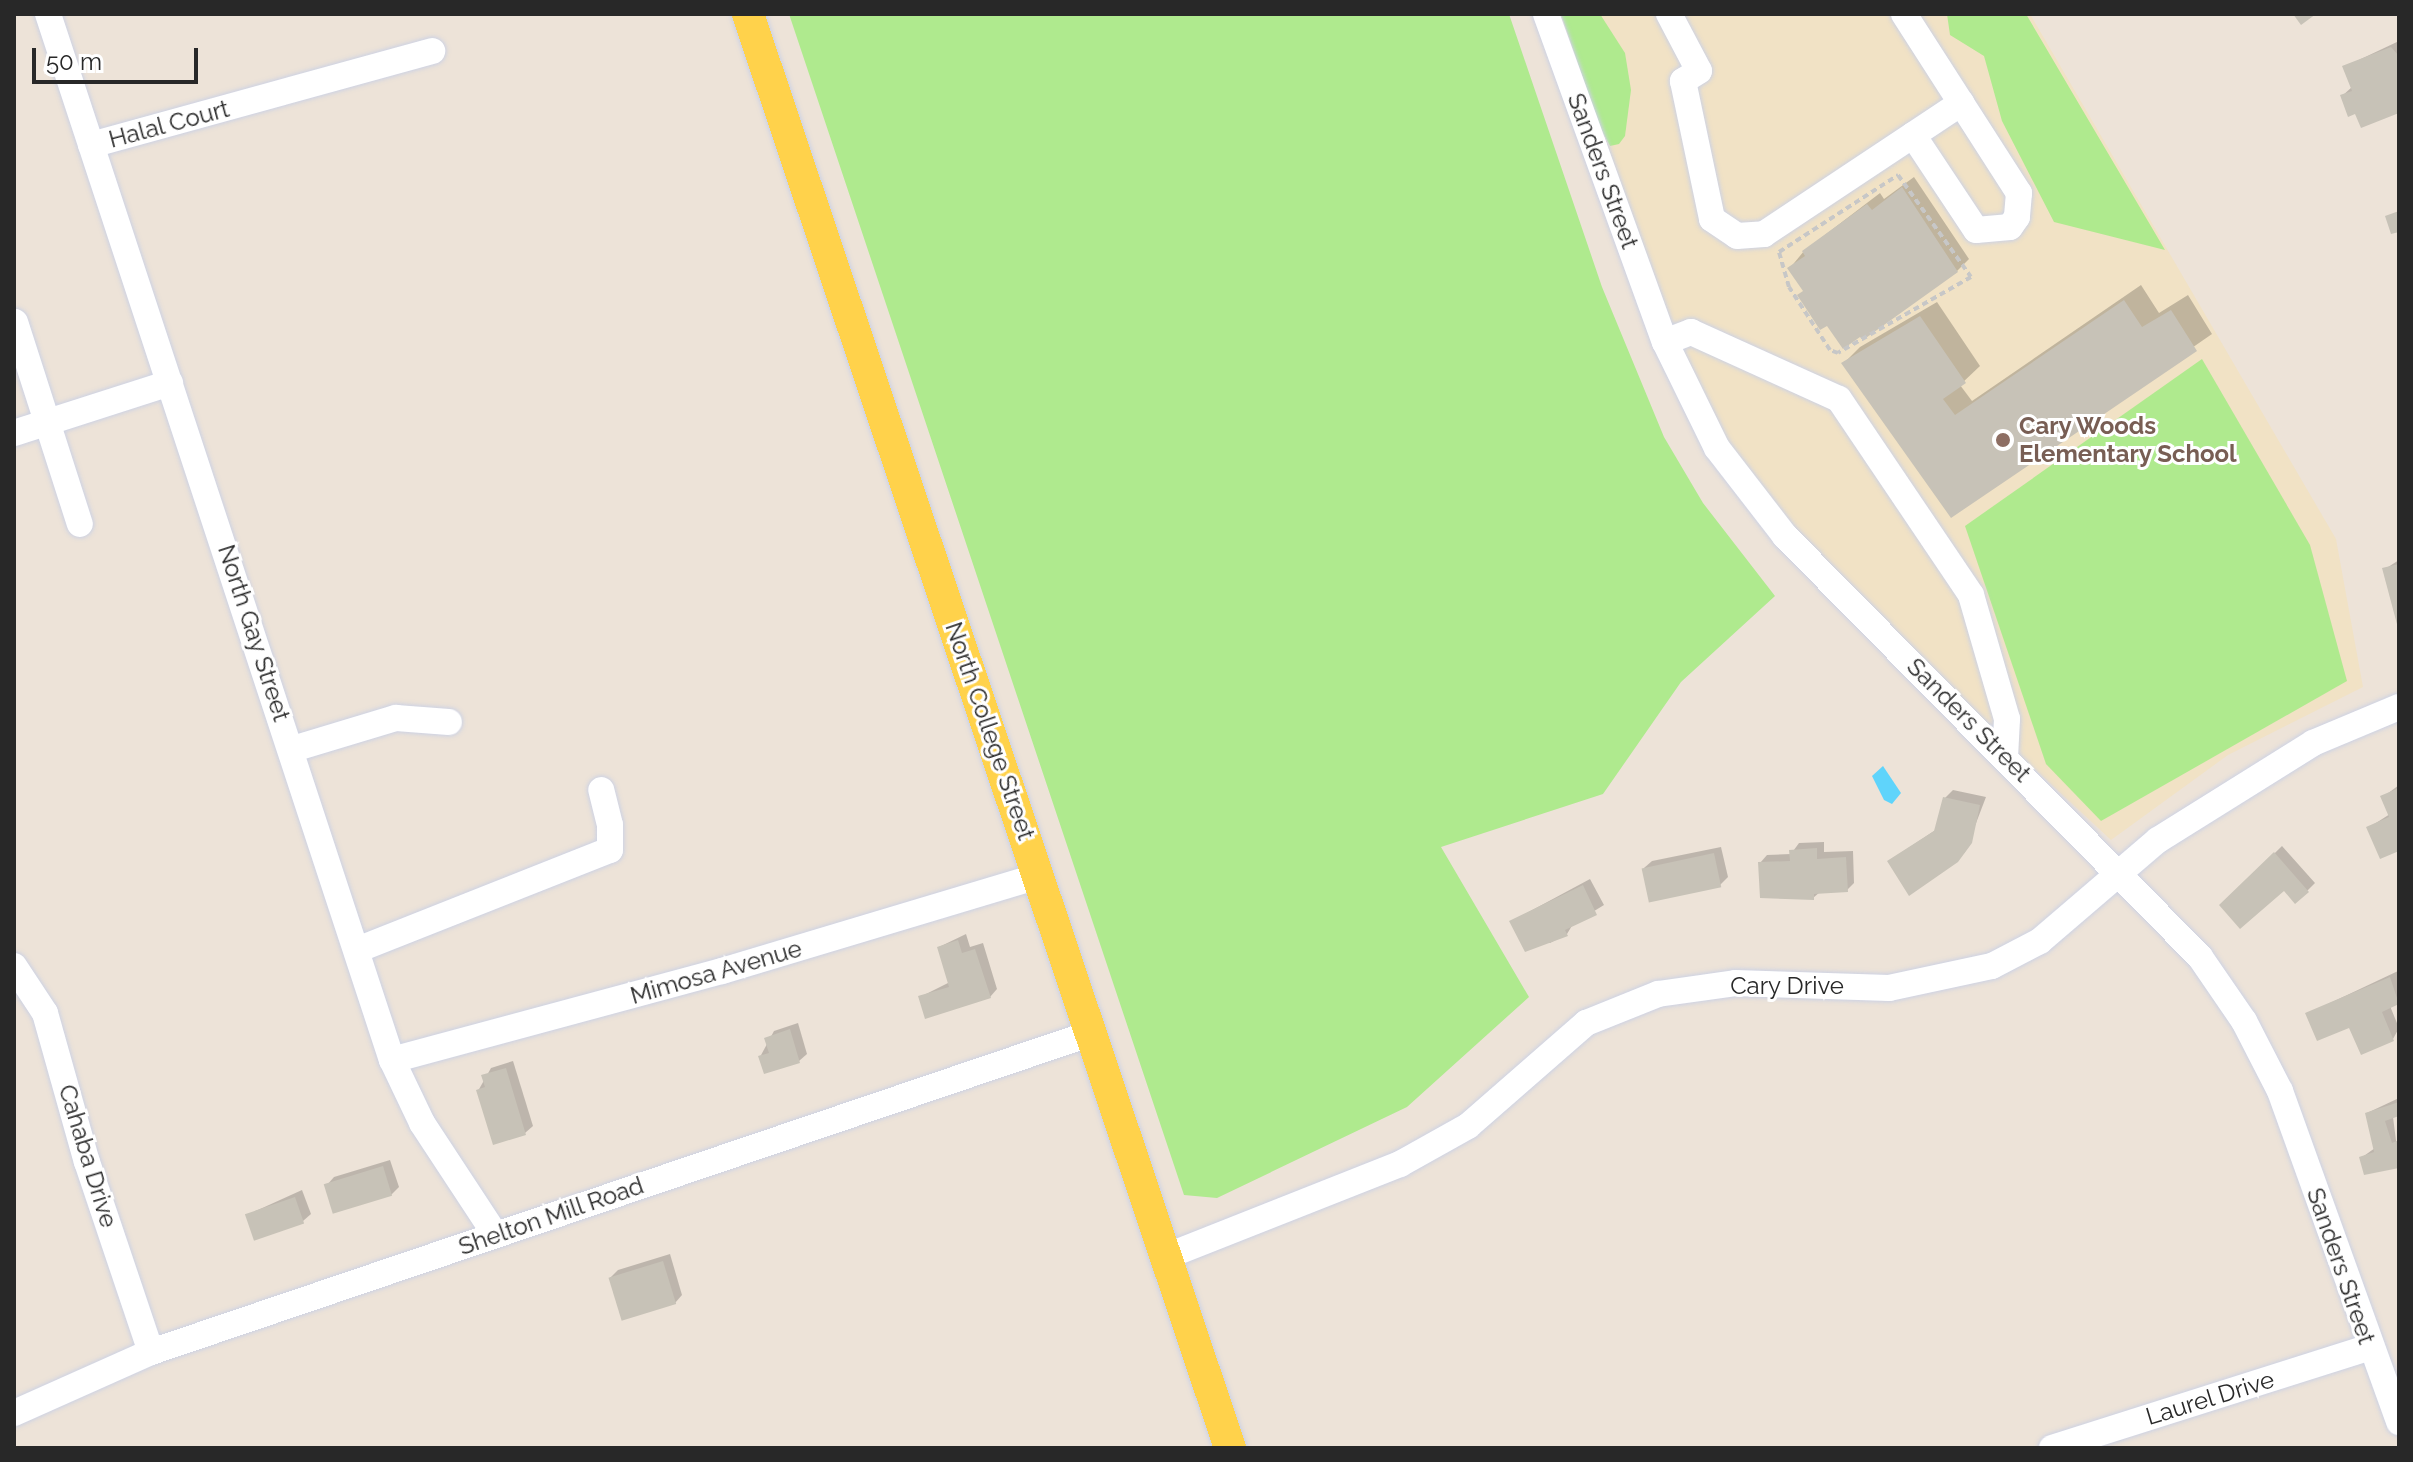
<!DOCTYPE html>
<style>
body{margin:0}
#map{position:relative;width:2413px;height:1462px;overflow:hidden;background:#ede3d8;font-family:Raleway,sans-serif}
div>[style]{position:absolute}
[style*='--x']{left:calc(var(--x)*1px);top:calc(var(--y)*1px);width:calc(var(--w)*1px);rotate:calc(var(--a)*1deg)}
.education>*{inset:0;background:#f1e2c5}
.green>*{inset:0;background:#afea8e}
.water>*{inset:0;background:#5fd4fb}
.shadow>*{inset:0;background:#0003}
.building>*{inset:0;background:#c7c2b7;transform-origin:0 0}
.path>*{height:4px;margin-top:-2px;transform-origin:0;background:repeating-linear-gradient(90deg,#c7c7c7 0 6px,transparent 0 10px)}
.roads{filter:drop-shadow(0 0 2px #cdd2e3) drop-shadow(0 0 2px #cdd2e3)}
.minor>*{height:26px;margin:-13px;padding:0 13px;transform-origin:13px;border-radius:13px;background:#fff}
.major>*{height:32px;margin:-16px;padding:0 16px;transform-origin:16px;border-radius:16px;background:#ffd24b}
.dots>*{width:22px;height:22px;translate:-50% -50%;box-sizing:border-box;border:4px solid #fff;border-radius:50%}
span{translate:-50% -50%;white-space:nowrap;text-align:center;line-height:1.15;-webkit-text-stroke:6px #fff;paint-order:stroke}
.street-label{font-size:24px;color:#282828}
.education-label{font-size:24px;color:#785e54;font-weight:700}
.left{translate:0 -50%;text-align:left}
.frame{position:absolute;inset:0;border:16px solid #282828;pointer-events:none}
.scale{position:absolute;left:32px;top:48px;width:166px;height:36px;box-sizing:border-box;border:4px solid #282828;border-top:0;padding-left:10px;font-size:24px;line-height:28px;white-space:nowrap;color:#282828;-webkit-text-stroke:6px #fff;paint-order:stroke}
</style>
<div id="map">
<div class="education">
<i style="clip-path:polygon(1559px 14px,2030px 14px,2336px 539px,2363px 687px,2228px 755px,2111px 840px,1996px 733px,1789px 522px,1741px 461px,1714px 419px,1681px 348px)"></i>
</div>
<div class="green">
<i style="clip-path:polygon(789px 14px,1509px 14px,1602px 287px,1664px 437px,1703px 503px,1775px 596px,1681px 682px,1603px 794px,1441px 847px,1529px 997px,1407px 1107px,1217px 1198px,1184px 1195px)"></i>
<i style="clip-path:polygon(1561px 14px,1600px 14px,1625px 53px,1631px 90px,1625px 136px,1619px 144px,1610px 146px,1599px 125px)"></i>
<i style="clip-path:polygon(1947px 14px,2026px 14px,2165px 250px,2054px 222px,2002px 121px,1984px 56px,1950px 35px)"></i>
<i style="clip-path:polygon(2202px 359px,2310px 545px,2347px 681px,2101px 821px,2046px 764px,1965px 526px)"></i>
</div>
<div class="water">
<i style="clip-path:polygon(1883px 766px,1901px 793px,1892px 804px,1884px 800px,1872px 776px)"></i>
</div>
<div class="shadow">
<i style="clip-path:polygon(2399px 41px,2399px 111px,2356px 112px,2342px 96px,2352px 87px,2344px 67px)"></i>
<i style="clip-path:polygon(1914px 177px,1969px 259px,1957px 271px,1805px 290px,1790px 268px,1804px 251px,1880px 193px,1884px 199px)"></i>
<i style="clip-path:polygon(2141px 285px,2159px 313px,2188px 295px,2212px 334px,1951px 515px,1844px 363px,1860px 347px,1937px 302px,1980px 366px,1960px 385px,1972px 401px)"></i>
<i style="clip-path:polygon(2399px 560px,2399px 621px,2385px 569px)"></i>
<i style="clip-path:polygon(2399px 785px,2399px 849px,2368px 828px,2390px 814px,2383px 797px)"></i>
<i style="clip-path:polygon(1953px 790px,1986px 797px,1965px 852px,1957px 861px,1889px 861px,1937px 829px,1945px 798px)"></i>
<i style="clip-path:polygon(1824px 842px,1824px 852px,1853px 851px,1854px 883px,1847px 890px,1820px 892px,1813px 898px,1760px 863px,1767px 855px,1791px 854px,1799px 843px)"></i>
<i style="clip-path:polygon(2282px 846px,2315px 883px,2307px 891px,2284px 888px,2222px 905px)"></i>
<i style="clip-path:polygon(1721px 847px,1728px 877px,1720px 885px,1644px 868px,1652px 861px)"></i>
<i style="clip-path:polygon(1590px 879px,1604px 905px,1573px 924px,1567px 934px,1550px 943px,1512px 921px)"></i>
<i style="clip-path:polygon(966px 934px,970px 947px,983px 943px,997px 989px,990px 997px,920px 997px,950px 982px,939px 947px)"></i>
<i style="clip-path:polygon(2398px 971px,2399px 1002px,2390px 1006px,2399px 1028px,2393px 1039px,2307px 1014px)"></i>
<i style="clip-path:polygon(798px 1023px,807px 1054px,799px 1061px,760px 1057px,774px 1031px)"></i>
<i style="clip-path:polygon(513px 1061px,533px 1126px,525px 1133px,478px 1091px,491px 1068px)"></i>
<i style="clip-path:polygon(2399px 1098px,2399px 1115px,2393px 1117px,2399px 1164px,2361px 1158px,2375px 1148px,2367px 1113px)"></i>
<i style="clip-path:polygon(390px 1160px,399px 1187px,391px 1195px,327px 1185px,334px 1177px)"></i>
<i style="clip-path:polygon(302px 1190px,311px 1214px,303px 1221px,247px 1215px)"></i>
<i style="clip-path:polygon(670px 1254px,682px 1295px,675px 1303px,610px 1278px,618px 1270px)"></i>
</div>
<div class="building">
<i style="clip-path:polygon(2293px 14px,2316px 14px,2301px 25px)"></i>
<i style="clip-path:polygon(2391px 47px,2399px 56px,2399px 113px,2361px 128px,2355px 114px,2348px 117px,2340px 95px,2352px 91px,2342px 66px)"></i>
<i style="clip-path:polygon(1902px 187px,1958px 272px,1863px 340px,1860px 337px,1843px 349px,1827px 326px,1820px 330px,1809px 313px,1797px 295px,1803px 291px,1787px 268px,1805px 256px,1802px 251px,1867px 204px,1872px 210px)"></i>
<i style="clip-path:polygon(2399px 211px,2399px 232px,2391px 234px,2385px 216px)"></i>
<i style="clip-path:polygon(2124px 300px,2142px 327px,2171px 310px,2197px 351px,1951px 518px,1841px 363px,1920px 316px,1966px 383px,1943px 399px,1955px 415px)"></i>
<i style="clip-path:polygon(2399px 564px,2399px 627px,2398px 628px,2382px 568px)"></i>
<i style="clip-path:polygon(2399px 788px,2399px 851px,2380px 859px,2366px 827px,2389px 817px,2380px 796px)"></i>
<i style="clip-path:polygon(1943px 797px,1980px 805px,1972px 843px,1958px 862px,1909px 896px,1887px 861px,1934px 831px)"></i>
<i style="clip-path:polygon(1817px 848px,1817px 859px,1846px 857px,1848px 892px,1814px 894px,1814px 900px,1760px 898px,1758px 862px,1790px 861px,1789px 850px)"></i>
<i style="clip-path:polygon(2274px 852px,2309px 892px,2295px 904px,2284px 891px,2240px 929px,2219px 905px)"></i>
<i style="left:1714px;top:853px;width:35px;height:74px;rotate:78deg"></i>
<i style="clip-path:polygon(1583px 885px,1597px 915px,1565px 930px,1568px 936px,1525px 952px,1509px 921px)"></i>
<i style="clip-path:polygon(958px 940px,962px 953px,975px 949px,991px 998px,925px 1019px,918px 996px,949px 987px,937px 947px)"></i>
<i style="clip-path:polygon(2390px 977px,2399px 1004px,2382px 1012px,2394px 1041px,2361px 1055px,2349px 1028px,2317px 1041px,2305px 1013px)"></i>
<i style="clip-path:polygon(790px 1029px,800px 1063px,764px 1074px,758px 1056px,769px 1053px,764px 1038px)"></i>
<i style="clip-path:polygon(506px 1068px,526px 1135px,493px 1145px,476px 1090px,485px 1087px,481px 1075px)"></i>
<i style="clip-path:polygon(2399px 1102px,2399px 1116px,2385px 1121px,2392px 1143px,2399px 1140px,2399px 1168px,2364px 1175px,2359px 1157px,2374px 1152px,2365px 1113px)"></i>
<i style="left:383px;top:1166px;width:31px;height:62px;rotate:73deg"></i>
<i style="left:295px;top:1197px;width:28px;height:53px;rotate:71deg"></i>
<i style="left:663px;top:1261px;width:45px;height:57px;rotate:73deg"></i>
</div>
<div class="path">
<i style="--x:1898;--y:175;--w:125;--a:54.4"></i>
<i style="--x:1971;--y:277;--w:153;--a:150.3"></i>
<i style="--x:1838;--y:353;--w:9;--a:-159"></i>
<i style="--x:1830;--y:350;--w:75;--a:-123.1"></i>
<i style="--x:1789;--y:287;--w:36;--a:-106"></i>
<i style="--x:1779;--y:252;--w:142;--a:-32.9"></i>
</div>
<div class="roads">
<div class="minor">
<i style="--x:48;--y:14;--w:1101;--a:71.8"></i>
<i style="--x:392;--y:1060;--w:70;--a:64.5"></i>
<i style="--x:422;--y:1123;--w:133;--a:56.7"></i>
<i style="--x:1546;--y:14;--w:349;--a:70.1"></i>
<i style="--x:1665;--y:342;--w:118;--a:63.9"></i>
<i style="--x:1717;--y:448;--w:111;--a:52.3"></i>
<i style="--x:1785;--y:536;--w:591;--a:45.41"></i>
<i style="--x:2200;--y:957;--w:78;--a:55.5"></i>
<i style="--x:2244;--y:1021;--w:79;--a:62.8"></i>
<i style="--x:2280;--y:1091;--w:352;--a:70.2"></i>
<i style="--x:1669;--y:14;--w:64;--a:62.2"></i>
<i style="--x:1699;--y:71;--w:19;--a:148"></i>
<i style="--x:1683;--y:81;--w:141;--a:78.1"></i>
<i style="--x:1712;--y:219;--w:30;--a:34"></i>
<i style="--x:1737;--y:236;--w:27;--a:-4"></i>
<i style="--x:1764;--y:234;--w:237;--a:-33.6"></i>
<i style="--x:1904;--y:14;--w:213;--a:57.3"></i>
<i style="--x:2019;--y:193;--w:24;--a:95"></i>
<i style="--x:2017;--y:217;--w:12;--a:125"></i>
<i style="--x:2010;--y:227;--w:34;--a:175"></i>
<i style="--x:1976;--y:230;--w:114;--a:-123.6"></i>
<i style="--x:91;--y:145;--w:354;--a:-15.4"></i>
<i style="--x:15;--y:322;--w:212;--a:72.2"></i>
<i style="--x:1665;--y:342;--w:28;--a:-21"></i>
<i style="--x:1691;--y:332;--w:162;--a:24.4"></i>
<i style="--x:1839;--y:399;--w:236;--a:56"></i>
<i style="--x:1971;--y:595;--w:129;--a:73.8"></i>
<i style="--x:2007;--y:719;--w:36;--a:93"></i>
<i style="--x:14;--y:433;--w:164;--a:-17.8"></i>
<i style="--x:293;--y:749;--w:108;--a:-16.8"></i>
<i style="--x:396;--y:718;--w:53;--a:4.3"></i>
<i style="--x:357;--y:950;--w:272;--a:-21.6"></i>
<i style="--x:610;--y:850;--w:25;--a:-90"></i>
<i style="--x:610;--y:825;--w:36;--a:-104"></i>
<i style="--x:14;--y:966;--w:56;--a:56.6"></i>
<i style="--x:45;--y:1013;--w:155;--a:74.3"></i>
<i style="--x:87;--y:1162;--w:200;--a:71.4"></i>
<i style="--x:392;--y:1060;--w:342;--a:-15.1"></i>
<i style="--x:722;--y:971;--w:331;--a:-16.7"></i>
<i style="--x:1165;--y:1257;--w:253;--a:-21.6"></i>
<i style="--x:1400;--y:1164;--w:78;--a:-29.2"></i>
<i style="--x:1468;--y:1126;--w:157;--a:-41.1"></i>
<i style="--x:1586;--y:1023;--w:78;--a:-21.9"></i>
<i style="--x:1658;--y:994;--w:78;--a:-8.1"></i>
<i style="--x:1735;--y:983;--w:154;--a:1.9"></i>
<i style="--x:1889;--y:988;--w:105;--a:-12.1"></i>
<i style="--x:1992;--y:966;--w:54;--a:-27.5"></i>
<i style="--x:2040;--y:941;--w:155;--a:-40.6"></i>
<i style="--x:2158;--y:840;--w:183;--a:-32"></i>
<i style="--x:2313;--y:743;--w:93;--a:-22.7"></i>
<i style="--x:14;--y:1413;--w:150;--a:-24"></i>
<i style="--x:151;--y:1352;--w:994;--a:-18.73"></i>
<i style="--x:2052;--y:1448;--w:331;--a:-17.6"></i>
</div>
<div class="major">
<i style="--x:748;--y:14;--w:1513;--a:71.42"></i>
</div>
</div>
<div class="dots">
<i style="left:2003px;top:440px;background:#8d6e63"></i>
</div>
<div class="street-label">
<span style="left:169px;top:124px;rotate:-15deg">Halal Court</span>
<span style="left:1603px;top:171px;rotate:70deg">Sanders Street</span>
<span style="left:254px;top:633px;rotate:72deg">North Gay Street</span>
<span style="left:1969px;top:720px;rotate:45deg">Sanders Street</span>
<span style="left:990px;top:731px;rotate:71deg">North College Street</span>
<span style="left:716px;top:972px;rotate:-16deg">Mimosa Avenue</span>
<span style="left:1787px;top:986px">Cary Drive</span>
<span style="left:88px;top:1156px;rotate:73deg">Cahaba Drive</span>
<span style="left:551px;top:1216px;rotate:-19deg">Shelton Mill Road</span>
<span style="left:2341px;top:1266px;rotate:71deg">Sanders Street</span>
<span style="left:2210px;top:1398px;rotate:-17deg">Laurel Drive</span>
</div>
<div class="education-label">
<span class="left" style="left:2019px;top:440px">Cary Woods<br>Elementary School</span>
</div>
<div class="frame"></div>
<div class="scale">50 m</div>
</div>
